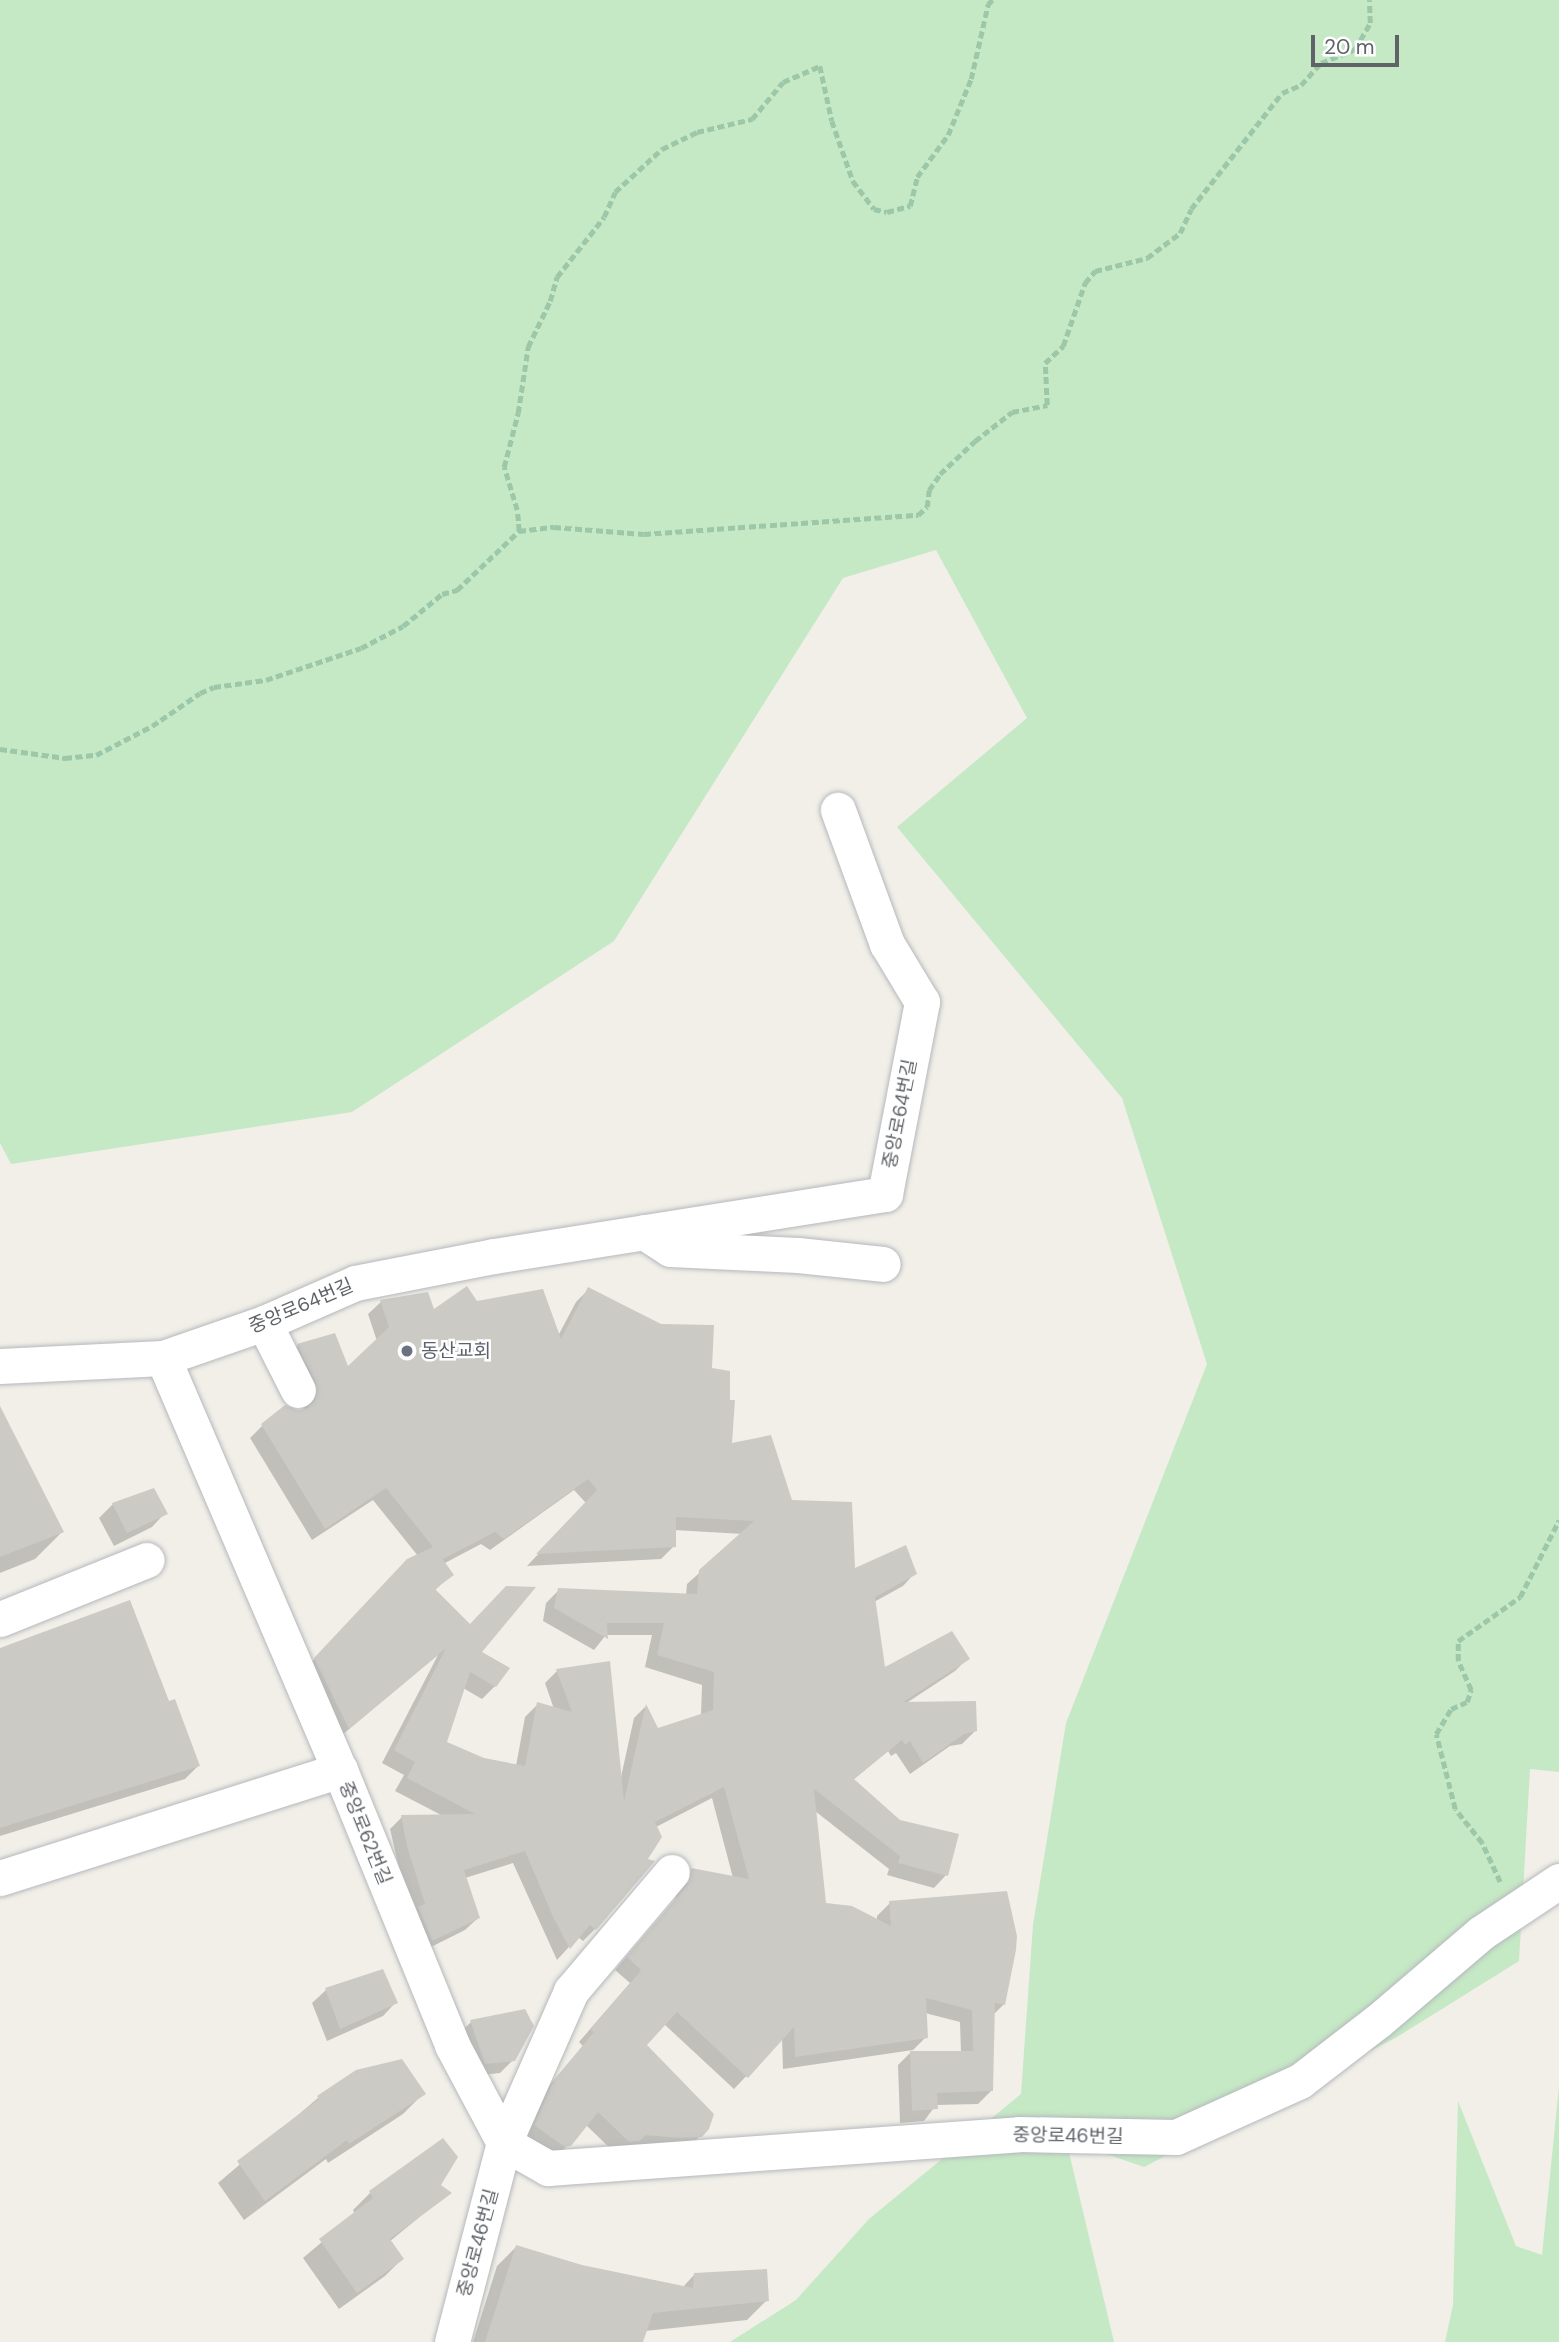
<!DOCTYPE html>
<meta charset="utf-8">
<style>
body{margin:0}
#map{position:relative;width:1559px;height:2342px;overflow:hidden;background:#f1efe8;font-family:"DM Sans","Noto Sans KR",sans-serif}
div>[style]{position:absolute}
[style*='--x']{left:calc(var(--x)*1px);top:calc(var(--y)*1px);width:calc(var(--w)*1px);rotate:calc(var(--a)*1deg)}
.green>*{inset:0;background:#c5e8c5}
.shadow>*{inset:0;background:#0003}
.building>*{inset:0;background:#cccac5}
.path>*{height:4.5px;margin-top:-2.25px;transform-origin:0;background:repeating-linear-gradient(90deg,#9cc7a9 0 7px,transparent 0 10.5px)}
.roads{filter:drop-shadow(0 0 2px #b5b8bc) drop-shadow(0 0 2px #b5b8bc)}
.street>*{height:35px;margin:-17.5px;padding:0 17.5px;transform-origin:17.5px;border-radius:17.5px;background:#fff}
.dots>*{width:19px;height:19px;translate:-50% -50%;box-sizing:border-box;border:4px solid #fff;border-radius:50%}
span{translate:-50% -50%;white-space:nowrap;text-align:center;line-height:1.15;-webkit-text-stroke:5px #fff;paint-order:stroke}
.street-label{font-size:19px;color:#5f6368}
.worship-label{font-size:19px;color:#5b616d}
.left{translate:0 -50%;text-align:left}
.scale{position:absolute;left:1311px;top:35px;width:88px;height:32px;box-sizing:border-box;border:4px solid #5f6368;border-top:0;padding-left:9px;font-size:21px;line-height:24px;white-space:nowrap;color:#5f6368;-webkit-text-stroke:5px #fff;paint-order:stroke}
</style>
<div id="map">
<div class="green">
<i style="clip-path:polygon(0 0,1559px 0,1559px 1772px,1530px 1769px,1519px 1961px,1397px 2037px,1144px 2167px,1066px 2140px,1114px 2342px,730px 2342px,796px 2300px,869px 2219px,1021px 2094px,1033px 1925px,1066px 1723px,1207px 1364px,1122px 1098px,897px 827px,1027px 718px,936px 550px,843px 578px,614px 941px,352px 1112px,11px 1164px,0 1143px)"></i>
<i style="clip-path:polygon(1559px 2086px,1559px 2342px,1445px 2342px,1453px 2305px,1458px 2101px,1516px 2246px,1542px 2255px)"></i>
</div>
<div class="shadow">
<i style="clip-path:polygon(evenodd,589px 1289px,710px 1370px,730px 1446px,791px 1501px,854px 1570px,915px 1573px,903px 1586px,874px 1602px,884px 1670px,968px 1658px,955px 1671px,905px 1704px,975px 1731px,962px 1744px,950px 1746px,910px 1774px,896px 1753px,891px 1756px,888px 1751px,853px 1780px,946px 1875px,934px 1888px,887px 1875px,889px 1869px,815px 1811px,824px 1905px,877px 1921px,877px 1916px,890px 1903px,1004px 2004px,993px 2015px,991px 2091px,978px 2104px,936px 2105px,924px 2121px,900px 2123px,898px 2065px,913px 2050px,783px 2069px,782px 2038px,734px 2089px,664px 2024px,644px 2045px,708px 2128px,687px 2149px,616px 2154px,586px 2125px,556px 2158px,522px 2138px,541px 2095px,583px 2046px,579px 2042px,630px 1983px,615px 1970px,675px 1900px,679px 1882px,692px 1870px,733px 1878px,712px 1798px,656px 1827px,595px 1929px,583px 1941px,578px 1937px,557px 1960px,513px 1863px,465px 1878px,478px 1918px,465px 1930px,419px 1953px,390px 1829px,402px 1817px,443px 1816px,395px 1791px,404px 1775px,382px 1763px,438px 1655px,336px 1740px,302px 1672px,395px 1574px,418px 1556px,373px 1500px,312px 1540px,250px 1438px,263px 1425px,303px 1410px,304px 1395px,285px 1358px,298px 1345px,347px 1369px,377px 1341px,368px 1314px,381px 1302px,433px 1312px,476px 1303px,558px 1336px,576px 1302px,589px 1289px,574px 1490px,586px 1503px,527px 1566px,661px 1559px,674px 1546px,674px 1530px,743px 1534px,687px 1584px,686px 1595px,559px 1590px,546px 1603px,543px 1621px,594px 1650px,606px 1635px,652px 1635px,645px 1667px,702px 1685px,701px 1715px,657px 1730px,645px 1707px,634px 1718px,621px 1777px,557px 1671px,545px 1683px,554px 1709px,538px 1704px,525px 1717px,516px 1766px,483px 1760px,445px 1743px,463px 1688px,482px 1699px,495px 1686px,479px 1652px,434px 1591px,451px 1575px,443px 1564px,481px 1544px,490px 1550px,574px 1490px,589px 1289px,925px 2013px,960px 2022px,961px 2053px,911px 2052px,926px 2037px,925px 2013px)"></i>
<i style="clip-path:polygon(0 1429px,62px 1532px,35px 1559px,0 1573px)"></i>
<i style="clip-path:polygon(113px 1504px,165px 1513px,152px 1527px,114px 1546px,99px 1518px)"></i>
<i style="clip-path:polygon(0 1651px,168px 1704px,198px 1766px,185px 1779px,0 1836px)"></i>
<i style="clip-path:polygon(326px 1990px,396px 2002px,383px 2016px,327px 2041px,312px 2003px)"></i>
<i style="clip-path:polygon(471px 2022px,513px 2060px,500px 2073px,471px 2076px,458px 2035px)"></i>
<i style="clip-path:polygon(424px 2093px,403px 2114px,328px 2163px,326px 2159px,244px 2220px,218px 2183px,318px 2098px)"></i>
<i style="clip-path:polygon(443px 2141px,439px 2186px,449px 2193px,389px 2242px,402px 2259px,385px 2276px,339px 2309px,303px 2258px,355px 2214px,353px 2210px,370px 2193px)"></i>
<i style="clip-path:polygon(516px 2247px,582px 2267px,682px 2288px,694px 2275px,767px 2300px,747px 2320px,645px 2331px,642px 2342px,473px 2342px,497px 2266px)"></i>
</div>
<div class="building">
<i style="clip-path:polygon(evenodd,467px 1286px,477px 1301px,543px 1289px,561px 1339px,588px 1287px,661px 1324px,714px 1325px,712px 1368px,730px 1371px,730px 1400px,735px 1400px,732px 1443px,771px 1435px,792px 1500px,852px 1502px,855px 1568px,906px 1545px,917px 1574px,875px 1597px,885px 1667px,952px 1631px,970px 1659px,903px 1702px,976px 1701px,977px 1731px,964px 1734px,923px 1763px,910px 1741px,905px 1745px,902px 1740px,854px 1779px,900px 1820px,959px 1834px,948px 1876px,898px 1863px,900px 1856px,814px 1789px,826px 1903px,852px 1906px,891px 1926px,889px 1901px,1007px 1891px,1017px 1936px,1016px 1950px,1005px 2005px,995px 2003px,993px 2091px,937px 2093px,938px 2109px,912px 2111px,910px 2051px,973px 2051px,972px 2010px,926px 1998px,928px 2038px,795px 2057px,794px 2027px,748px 2078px,677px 2012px,647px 2045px,714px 2114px,709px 2129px,702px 2137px,678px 2138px,646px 2135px,640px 2141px,629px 2142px,598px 2112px,571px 2146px,565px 2147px,534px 2125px,554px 2080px,594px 2032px,590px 2029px,640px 1972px,641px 1970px,627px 1957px,687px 1885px,691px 1868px,749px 1879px,724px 1787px,655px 1822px,662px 1837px,648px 1859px,655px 1861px,596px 1930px,590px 1925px,570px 1949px,553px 1917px,525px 1851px,464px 1870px,480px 1918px,432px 1941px,418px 1907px,425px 1904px,407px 1846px,401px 1815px,475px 1814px,407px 1778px,415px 1762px,394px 1750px,446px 1648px,349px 1729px,314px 1658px,407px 1559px,433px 1547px,386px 1488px,325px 1529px,261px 1424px,285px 1405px,298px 1410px,308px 1408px,315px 1400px,316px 1382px,297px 1344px,335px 1333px,348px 1366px,389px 1327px,380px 1300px,428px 1292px,434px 1309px,467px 1286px,588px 1479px,597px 1490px,536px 1554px,676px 1547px,676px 1517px,754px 1521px,699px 1570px,697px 1594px,558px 1588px,554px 1608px,608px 1639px,607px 1623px,664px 1623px,657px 1655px,714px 1672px,713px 1710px,658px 1728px,646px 1704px,624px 1801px,610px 1661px,556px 1669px,572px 1712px,537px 1702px,525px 1766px,484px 1758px,447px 1742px,470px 1672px,496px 1687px,510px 1668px,482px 1652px,536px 1587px,506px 1586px,470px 1624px,435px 1589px,454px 1575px,434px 1547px,443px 1559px,495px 1532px,504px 1539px,588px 1479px)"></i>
<i style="clip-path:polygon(0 1406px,64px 1532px,0 1557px)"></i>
<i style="clip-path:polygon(154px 1488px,168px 1514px,127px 1533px,112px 1503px)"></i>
<i style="clip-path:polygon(130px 1600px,169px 1701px,175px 1699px,200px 1766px,0 1828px,0 1648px)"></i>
<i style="clip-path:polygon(383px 1969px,398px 2003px,340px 2029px,325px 1988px)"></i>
<i style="clip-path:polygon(525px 2009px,534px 2026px,515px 2061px,485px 2064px,470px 2020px)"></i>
<i style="clip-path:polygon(402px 2059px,426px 2094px,349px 2144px,347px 2140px,265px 2201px,237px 2161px,319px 2099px,317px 2096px,356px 2070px)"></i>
<i style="clip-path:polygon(443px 2138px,458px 2157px,441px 2185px,452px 2193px,390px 2239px,404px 2259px,357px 2293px,319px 2239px,373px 2198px,369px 2191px)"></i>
<i style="clip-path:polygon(516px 2245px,582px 2265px,693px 2288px,694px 2273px,767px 2269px,769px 2301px,653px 2313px,643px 2342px,485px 2342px)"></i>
</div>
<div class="path">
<i style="--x:519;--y:531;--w:21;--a:-95"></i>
<i style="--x:517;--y:510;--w:45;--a:-106.8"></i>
<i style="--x:504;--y:467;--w:56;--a:-75.5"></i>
<i style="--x:518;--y:413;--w:67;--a:-81.4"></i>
<i style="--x:528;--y:347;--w:51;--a:-64.4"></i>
<i style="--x:550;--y:301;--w:25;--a:-74"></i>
<i style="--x:557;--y:277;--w:76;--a:-51.9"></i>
<i style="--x:604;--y:217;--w:27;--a:-66"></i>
<i style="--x:615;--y:192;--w:64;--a:-42.5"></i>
<i style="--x:662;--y:149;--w:39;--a:-26"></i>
<i style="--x:697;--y:132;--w:57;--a:-13.3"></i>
<i style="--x:752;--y:119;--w:48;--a:-50"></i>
<i style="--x:783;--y:82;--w:40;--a:-23.4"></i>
<i style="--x:820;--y:66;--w:56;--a:77.7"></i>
<i style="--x:832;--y:121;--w:64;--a:70.7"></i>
<i style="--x:853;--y:181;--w:35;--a:53"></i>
<i style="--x:874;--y:209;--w:13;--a:13"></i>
<i style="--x:887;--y:212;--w:24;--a:-15"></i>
<i style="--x:910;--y:206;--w:30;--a:-76"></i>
<i style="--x:917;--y:177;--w:52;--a:-53.6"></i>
<i style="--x:948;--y:135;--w:61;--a:-67.7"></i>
<i style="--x:971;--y:79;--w:77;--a:-77.2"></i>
<i style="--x:988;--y:4;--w:6;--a:-45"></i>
<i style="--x:0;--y:749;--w:66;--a:7.9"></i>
<i style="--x:65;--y:758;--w:31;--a:-6"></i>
<i style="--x:96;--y:755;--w:63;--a:-27.4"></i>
<i style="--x:152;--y:726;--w:58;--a:-34.5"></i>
<i style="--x:200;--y:693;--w:15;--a:-23"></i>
<i style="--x:214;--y:687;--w:52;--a:-7.7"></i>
<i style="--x:266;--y:680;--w:100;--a:-18.6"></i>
<i style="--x:361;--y:648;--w:47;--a:-27.6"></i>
<i style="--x:403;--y:626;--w:50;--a:-39.4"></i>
<i style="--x:442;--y:594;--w:16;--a:-15"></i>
<i style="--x:457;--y:590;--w:86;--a:-43.6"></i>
<i style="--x:519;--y:531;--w:35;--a:-7"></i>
<i style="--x:554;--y:527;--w:90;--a:4.4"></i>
<i style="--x:644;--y:534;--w:275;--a:-4"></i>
<i style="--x:918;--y:515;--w:12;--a:-42"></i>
<i style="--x:927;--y:507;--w:17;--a:-83"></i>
<i style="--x:929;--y:490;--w:19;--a:-55"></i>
<i style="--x:940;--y:474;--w:48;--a:-43.3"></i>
<i style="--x:975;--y:441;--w:47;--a:-38.1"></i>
<i style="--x:1012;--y:412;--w:36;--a:-11"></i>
<i style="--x:1047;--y:405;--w:42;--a:-92.7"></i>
<i style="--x:1045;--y:363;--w:25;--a:-43"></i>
<i style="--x:1063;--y:346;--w:67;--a:-70.8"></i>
<i style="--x:1085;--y:283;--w:16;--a:-50"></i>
<i style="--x:1095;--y:271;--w:54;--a:-14"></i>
<i style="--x:1147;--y:258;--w:41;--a:-37.1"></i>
<i style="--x:1180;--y:233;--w:26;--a:-65"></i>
<i style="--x:1191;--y:209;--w:147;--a:-51.9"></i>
<i style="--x:1282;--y:93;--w:21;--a:-23"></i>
<i style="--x:1301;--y:85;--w:30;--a:-48"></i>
<i style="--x:1321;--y:63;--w:37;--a:-22"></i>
<i style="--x:1355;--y:49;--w:30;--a:-60"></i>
<i style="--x:1370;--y:23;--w:23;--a:-92"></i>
<i style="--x:1500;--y:1882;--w:43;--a:-114.8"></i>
<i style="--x:1482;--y:1843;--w:43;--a:-128.5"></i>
<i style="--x:1455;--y:1809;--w:77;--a:-104.2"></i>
<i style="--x:1436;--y:1734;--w:29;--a:-59"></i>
<i style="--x:1451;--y:1709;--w:17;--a:-24"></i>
<i style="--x:1467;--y:1702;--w:13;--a:-72"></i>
<i style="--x:1471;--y:1690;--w:32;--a:-114"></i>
<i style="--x:1458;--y:1661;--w:20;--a:-90"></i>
<i style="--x:1458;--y:1641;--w:76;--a:-35.4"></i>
<i style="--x:1520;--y:1597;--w:86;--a:-63.1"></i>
</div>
<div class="roads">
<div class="street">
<i style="--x:644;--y:1232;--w:31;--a:33"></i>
<i style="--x:670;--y:1249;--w:128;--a:2.7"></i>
<i style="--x:798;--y:1255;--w:85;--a:6"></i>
<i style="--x:264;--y:1323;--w:75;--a:63.1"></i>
<i style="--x:163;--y:1358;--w:448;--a:66.8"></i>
<i style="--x:0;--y:1366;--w:163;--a:-2.8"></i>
<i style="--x:163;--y:1358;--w:107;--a:-19.1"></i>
<i style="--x:264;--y:1323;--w:99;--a:-23.7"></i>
<i style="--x:355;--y:1283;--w:142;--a:-11"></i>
<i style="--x:494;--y:1256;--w:396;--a:-9"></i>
<i style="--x:885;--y:1194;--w:196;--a:-79.1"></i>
<i style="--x:922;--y:1002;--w:68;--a:-121.1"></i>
<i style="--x:887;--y:944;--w:143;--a:-110.1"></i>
<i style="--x:0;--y:1619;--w:158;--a:-21.9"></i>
<i style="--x:0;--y:1878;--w:357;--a:-17.6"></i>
<i style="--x:340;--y:1770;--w:297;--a:67.8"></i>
<i style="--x:452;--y:2045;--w:111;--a:62"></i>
<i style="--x:504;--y:2143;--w:51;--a:29.6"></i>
<i style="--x:548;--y:2168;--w:472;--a:-4.1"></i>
<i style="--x:1019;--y:2134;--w:157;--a:1.1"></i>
<i style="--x:1176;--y:2137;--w:136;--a:-24.3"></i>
<i style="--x:1300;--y:2081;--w:98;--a:-37.6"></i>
<i style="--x:1378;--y:2021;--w:135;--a:-40.5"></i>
<i style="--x:1481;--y:1933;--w:94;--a:-33.7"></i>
<i style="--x:452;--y:2342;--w:206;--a:-75.4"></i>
<i style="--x:504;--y:2143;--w:166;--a:-66.2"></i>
<i style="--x:571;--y:1991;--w:156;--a:-49.7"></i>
</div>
</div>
<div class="dots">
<i style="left:407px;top:1351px;background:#6b7280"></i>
</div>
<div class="street-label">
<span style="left:900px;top:1114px;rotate:-79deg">중앙로64번길</span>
<span style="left:301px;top:1306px;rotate:-23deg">중앙로64번길</span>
<span style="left:365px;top:1833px;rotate:68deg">중앙로62번길</span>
<span style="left:1068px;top:2136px;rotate:1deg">중앙로46번길</span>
<span style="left:478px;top:2243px;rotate:-75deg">중앙로46번길</span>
</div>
<div class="worship-label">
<span class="left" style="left:421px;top:1351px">동산교회</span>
</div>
<div class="scale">20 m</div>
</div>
